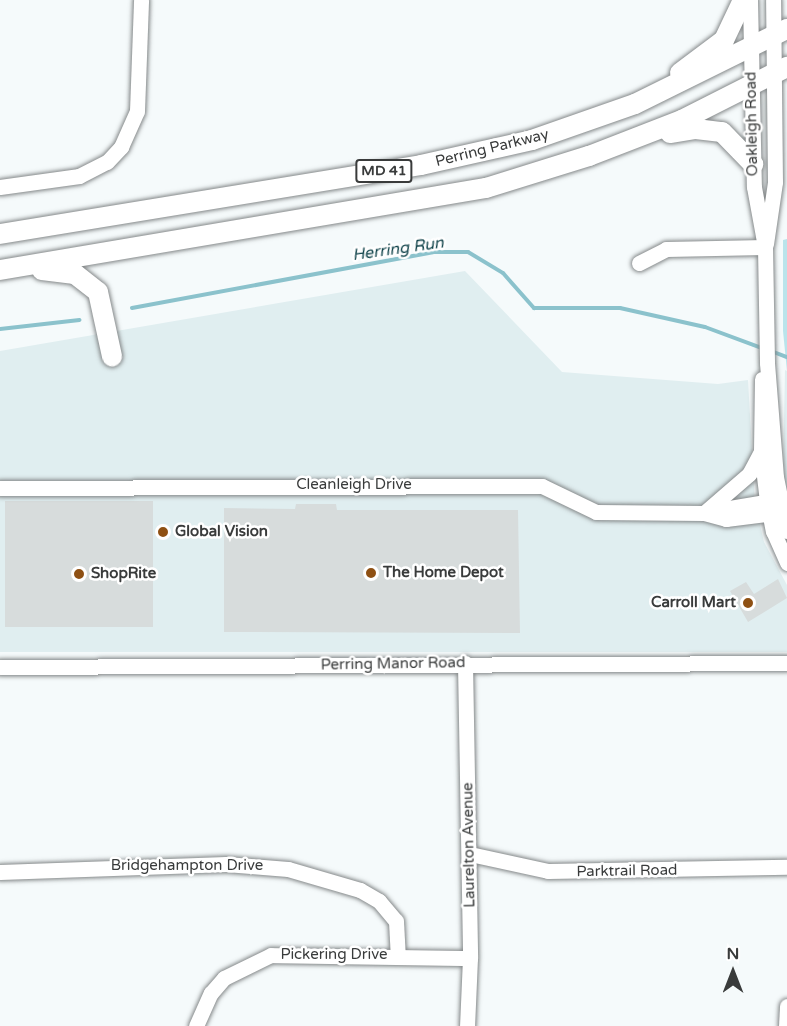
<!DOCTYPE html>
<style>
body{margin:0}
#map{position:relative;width:787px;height:1026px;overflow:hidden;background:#f5fafb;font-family:"Varela Round",sans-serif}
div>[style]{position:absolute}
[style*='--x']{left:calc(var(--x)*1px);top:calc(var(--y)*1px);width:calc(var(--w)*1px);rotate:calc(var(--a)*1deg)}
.built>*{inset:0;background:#e0eef0}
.green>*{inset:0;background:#bae4eb}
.stream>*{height:4px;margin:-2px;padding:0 2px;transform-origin:2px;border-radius:2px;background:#8bc2cc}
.building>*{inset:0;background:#d7dcdc;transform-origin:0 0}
.roads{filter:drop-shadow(0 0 2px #85898a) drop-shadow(0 0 2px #85898a)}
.minor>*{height:15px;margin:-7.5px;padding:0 7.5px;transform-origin:7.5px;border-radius:7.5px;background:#fff}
.major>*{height:20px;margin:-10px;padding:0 10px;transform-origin:10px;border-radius:10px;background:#fff}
.dots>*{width:16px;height:16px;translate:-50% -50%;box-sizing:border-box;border:3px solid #fff;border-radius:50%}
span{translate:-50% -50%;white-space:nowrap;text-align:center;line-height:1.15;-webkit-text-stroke:5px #fff;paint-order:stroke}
.shield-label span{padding:2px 4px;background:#fff;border:2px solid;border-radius:4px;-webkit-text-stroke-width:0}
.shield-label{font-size:14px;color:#393b3b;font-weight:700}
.street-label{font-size:15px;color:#393b3b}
.poi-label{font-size:15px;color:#393b3b;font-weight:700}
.left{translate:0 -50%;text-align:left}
.right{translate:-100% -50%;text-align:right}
.water-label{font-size:16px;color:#10434a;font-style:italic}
.north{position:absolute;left:703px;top:942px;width:60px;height:60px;-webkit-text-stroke:4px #fff;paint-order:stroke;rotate:0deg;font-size:16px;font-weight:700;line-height:24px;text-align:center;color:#393b3b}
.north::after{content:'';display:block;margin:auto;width:21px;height:27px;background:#393b3b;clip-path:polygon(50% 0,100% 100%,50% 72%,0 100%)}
</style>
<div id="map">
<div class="built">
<i style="clip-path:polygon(465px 271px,562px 372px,718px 384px,748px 380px,755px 504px,764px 542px,787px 585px,787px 652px,0 652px,0 351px)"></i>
<i style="clip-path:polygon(785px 370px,787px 371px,787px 496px,783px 482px)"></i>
</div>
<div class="green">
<i style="clip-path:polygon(787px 239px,787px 371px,783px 331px,783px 240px)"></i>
</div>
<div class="stream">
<i style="--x:132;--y:308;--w:306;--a:-10.5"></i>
<i style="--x:433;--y:252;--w:35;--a:0"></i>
<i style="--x:468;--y:252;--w:41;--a:31"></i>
<i style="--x:503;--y:273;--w:47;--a:48.5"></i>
<i style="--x:534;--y:308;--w:86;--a:0"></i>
<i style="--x:620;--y:308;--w:87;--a:12.6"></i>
<i style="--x:705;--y:327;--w:63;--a:20.4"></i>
<i style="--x:0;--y:329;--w:80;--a:-6.5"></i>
<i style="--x:771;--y:351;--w:17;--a:21"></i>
</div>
<div class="building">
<i style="left:5px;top:501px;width:148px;height:126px"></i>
<i style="clip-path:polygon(296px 504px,336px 504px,337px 510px,518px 510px,520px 633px,224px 632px,224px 508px,295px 509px)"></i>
<i style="clip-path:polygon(778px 579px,787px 598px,748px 622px,730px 591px,746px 582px,754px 594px)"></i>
</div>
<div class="roads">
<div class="minor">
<i style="--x:750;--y:0;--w:187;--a:88.8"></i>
<i style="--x:754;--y:187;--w:61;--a:79.6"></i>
<i style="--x:765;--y:247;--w:116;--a:89"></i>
<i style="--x:767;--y:363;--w:114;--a:85.5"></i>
<i style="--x:776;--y:477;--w:55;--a:78.5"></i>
<i style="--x:0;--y:187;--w:80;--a:-7.9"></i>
<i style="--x:79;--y:176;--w:31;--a:-27"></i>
<i style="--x:107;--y:162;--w:21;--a:-47"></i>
<i style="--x:121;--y:147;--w:39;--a:-66"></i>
<i style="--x:137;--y:111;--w:111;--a:-87.9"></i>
<i style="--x:766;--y:244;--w:63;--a:-81.7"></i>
<i style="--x:775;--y:182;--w:182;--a:-90.6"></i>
<i style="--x:639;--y:263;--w:30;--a:-27"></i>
<i style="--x:666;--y:249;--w:99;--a:-1.2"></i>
<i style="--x:762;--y:379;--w:72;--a:90.8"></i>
<i style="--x:761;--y:451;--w:50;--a:83.2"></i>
<i style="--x:767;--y:501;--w:31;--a:79"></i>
<i style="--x:773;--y:531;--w:35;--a:66"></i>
<i style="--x:0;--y:488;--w:542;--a:-0.21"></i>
<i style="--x:542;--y:486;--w:60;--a:25.7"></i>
<i style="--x:596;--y:512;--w:108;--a:0.5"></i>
<i style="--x:704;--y:513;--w:23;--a:15"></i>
<i style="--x:726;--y:519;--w:56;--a:-7.1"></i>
<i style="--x:712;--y:511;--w:66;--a:-9.6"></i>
<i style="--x:704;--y:513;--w:60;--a:-40.9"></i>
<i style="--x:749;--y:474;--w:26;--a:-62"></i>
<i style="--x:465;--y:663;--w:295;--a:89"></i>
<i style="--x:470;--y:958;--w:68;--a:92.5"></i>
<i style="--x:0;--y:667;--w:787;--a:-0.29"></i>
<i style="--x:470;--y:854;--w:80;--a:12.3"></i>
<i style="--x:548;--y:871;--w:239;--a:-1"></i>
<i style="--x:0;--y:872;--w:226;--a:-2"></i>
<i style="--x:226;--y:864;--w:62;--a:4.6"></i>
<i style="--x:288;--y:869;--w:75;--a:16.3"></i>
<i style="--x:360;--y:890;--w:22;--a:30"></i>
<i style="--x:379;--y:901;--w:26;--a:50"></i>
<i style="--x:396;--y:921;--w:34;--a:87"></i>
<i style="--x:196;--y:1026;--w:36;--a:-66"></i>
<i style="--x:211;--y:993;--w:20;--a:-49"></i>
<i style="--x:224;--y:978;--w:52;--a:-26.1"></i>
<i style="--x:271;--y:955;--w:199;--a:0.9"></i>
<i style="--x:786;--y:1026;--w:20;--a:-87"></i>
</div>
<div class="major">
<i style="--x:680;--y:73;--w:55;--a:-36.9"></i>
<i style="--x:724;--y:40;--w:44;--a:-64.6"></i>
<i style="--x:670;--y:133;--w:26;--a:-9"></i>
<i style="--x:696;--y:129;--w:26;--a:7"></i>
<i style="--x:722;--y:132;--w:45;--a:45.9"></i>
<i style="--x:0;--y:234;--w:427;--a:-9.3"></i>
<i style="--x:421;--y:165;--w:114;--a:-12.7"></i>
<i style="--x:532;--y:140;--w:109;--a:-19.3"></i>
<i style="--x:635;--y:104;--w:169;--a:-26.3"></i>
<i style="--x:0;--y:270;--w:493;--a:-9.6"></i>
<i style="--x:486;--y:188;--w:108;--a:-17.3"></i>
<i style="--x:589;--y:156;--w:100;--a:-21.2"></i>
<i style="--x:682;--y:120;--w:118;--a:-26.8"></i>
<i style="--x:42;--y:270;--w:33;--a:7"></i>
<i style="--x:75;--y:274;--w:29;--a:38"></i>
<i style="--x:98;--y:292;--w:66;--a:77.7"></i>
</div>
</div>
<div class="dots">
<i style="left:163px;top:532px;background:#8e5013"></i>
<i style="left:371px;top:573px;background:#8e5013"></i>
<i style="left:79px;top:574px;background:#8e5013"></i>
<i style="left:748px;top:603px;background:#8e5013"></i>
</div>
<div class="shield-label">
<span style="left:384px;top:171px">MD 41</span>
</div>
<div class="street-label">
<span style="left:752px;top:124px;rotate:-91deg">Oakleigh Road</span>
<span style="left:492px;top:148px;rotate:-14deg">Perring Parkway</span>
<span style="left:354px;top:485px">Cleanleigh Drive</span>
<span style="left:393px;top:664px;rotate:-1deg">Perring Manor Road</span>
<span style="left:469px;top:845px;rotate:-91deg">Laurelton Avenue</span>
<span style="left:187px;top:866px">Bridgehampton Drive</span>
<span style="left:627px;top:871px;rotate:-1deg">Parktrail Road</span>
<span style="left:334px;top:955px">Pickering Drive</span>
</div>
<div class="poi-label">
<span class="left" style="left:175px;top:532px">Global Vision</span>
<span class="left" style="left:383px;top:573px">The Home Depot</span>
<span class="left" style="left:91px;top:574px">ShopRite</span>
<span class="right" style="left:736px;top:603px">Carroll Mart</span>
</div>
<div class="water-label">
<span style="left:398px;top:249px;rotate:-8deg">Herring Run</span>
</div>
<div class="north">N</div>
</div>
